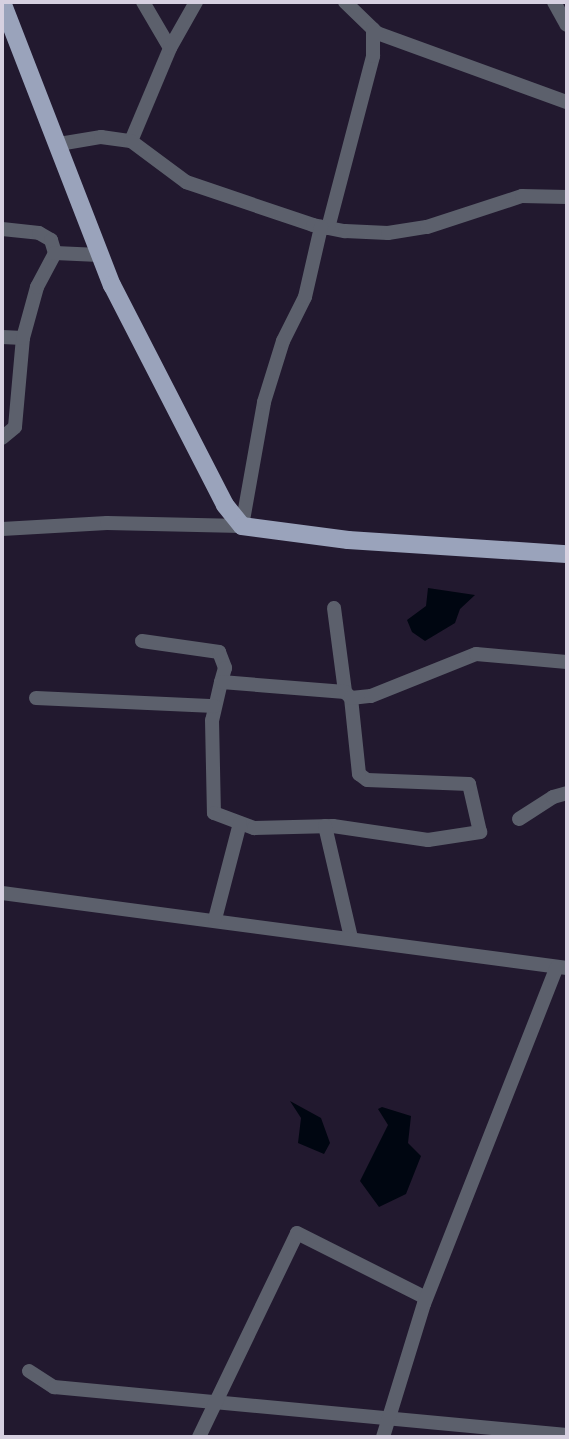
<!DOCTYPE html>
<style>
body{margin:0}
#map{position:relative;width:569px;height:1439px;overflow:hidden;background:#22192f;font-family:"Noto Serif",serif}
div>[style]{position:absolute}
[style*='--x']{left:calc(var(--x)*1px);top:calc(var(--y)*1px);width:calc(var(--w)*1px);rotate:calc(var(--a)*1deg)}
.water>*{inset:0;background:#000611}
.minor>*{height:14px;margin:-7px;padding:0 7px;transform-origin:7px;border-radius:7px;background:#5c606c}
.major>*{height:18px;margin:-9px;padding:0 9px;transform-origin:9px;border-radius:9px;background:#9aa3bb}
span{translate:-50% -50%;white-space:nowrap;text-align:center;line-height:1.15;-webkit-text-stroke:6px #22192f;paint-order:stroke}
.frame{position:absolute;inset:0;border:4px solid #d6d0e0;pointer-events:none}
</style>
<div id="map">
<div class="water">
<i style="clip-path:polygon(428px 588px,475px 595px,460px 609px,455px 623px,425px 641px,412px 632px,407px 620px,426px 606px)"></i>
<i style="clip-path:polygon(290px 1101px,321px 1118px,330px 1143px,324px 1154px,298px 1143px,301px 1118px)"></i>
<i style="clip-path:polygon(382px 1107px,411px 1116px,408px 1143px,421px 1156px,406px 1194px,379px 1207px,360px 1181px,388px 1125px,378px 1109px)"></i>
</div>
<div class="minor">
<i style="--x:143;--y:2;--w:53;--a:59.6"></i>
<i style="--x:345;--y:2;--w:45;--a:44.1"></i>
<i style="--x:377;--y:33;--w:202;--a:20"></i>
<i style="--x:554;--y:2;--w:26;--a:61"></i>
<i style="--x:131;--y:141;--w:101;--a:-67.2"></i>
<i style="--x:170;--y:48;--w:53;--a:-60.5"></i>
<i style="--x:59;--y:144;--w:43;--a:-9.5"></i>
<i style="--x:101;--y:137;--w:30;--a:8"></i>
<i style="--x:131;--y:141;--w:69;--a:36.7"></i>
<i style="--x:186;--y:182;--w:134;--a:18.7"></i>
<i style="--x:313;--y:225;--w:33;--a:11"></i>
<i style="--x:345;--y:231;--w:43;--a:2.7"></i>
<i style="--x:388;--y:233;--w:39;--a:-9"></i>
<i style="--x:427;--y:227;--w:100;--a:-18.1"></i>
<i style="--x:522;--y:196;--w:45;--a:1.3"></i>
<i style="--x:328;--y:228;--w:178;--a:-75.3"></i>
<i style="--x:373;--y:56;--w:27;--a:-90"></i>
<i style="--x:2;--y:229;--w:37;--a:6"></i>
<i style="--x:39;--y:233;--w:14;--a:30"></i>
<i style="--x:51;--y:240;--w:14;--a:73"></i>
<i style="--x:2;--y:337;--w:21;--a:3"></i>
<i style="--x:2;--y:438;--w:17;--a:-40"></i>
<i style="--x:15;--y:427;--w:89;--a:-84.9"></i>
<i style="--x:23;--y:338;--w:53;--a:-74.6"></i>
<i style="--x:37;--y:287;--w:38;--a:-62"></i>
<i style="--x:55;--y:253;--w:44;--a:2.6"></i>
<i style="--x:2;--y:529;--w:105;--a:-3.3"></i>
<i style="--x:107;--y:523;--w:135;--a:1.3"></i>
<i style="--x:242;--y:526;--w:126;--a:-79.9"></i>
<i style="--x:264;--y:402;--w:64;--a:-72.7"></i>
<i style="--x:283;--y:341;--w:49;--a:-63.4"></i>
<i style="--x:305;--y:297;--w:72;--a:-77.1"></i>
<i style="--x:334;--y:608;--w:85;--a:82.5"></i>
<i style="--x:142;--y:641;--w:78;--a:8.1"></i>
<i style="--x:219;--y:652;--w:17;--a:69"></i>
<i style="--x:225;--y:668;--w:15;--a:106"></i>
<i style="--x:221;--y:682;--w:39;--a:103"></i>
<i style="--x:212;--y:720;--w:93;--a:88.8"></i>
<i style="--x:214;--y:813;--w:43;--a:20.6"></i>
<i style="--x:254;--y:828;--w:79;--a:-1.5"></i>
<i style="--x:333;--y:826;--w:96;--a:8.4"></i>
<i style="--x:428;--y:840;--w:53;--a:-8.7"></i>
<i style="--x:480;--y:832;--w:49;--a:-102.9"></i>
<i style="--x:469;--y:784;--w:102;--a:-177.8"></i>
<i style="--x:367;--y:780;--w:10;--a:-143"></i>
<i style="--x:359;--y:774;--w:76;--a:-96"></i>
<i style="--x:351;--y:698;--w:8;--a:-135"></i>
<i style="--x:345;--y:692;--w:124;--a:-175.4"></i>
<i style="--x:36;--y:698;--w:179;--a:2.6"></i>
<i style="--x:351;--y:698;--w:20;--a:-6"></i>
<i style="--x:371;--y:696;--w:113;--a:-21.8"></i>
<i style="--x:476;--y:654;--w:91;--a:5"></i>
<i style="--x:519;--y:819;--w:40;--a:-32.9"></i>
<i style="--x:553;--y:797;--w:15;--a:-16"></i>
<i style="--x:325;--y:826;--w:115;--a:76.9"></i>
<i style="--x:2;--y:893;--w:570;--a:7.56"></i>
<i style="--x:215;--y:919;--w:99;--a:-75.4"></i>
<i style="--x:29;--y:1371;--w:30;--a:33"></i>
<i style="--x:54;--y:1387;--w:515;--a:5.35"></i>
<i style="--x:199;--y:1437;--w:226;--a:-64.3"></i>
<i style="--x:297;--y:1233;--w:144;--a:26.7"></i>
<i style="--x:383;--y:1437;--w:139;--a:-72.9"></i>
<i style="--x:424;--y:1304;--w:362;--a:-68.5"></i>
</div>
<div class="major">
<i style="--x:2;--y:2;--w:304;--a:68.8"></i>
<i style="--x:112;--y:285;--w:247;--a:62.8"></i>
<i style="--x:225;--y:505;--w:27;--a:51"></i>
<i style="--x:242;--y:526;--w:107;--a:7.5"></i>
<i style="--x:348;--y:540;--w:219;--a:3.7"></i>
</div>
<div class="frame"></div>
</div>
